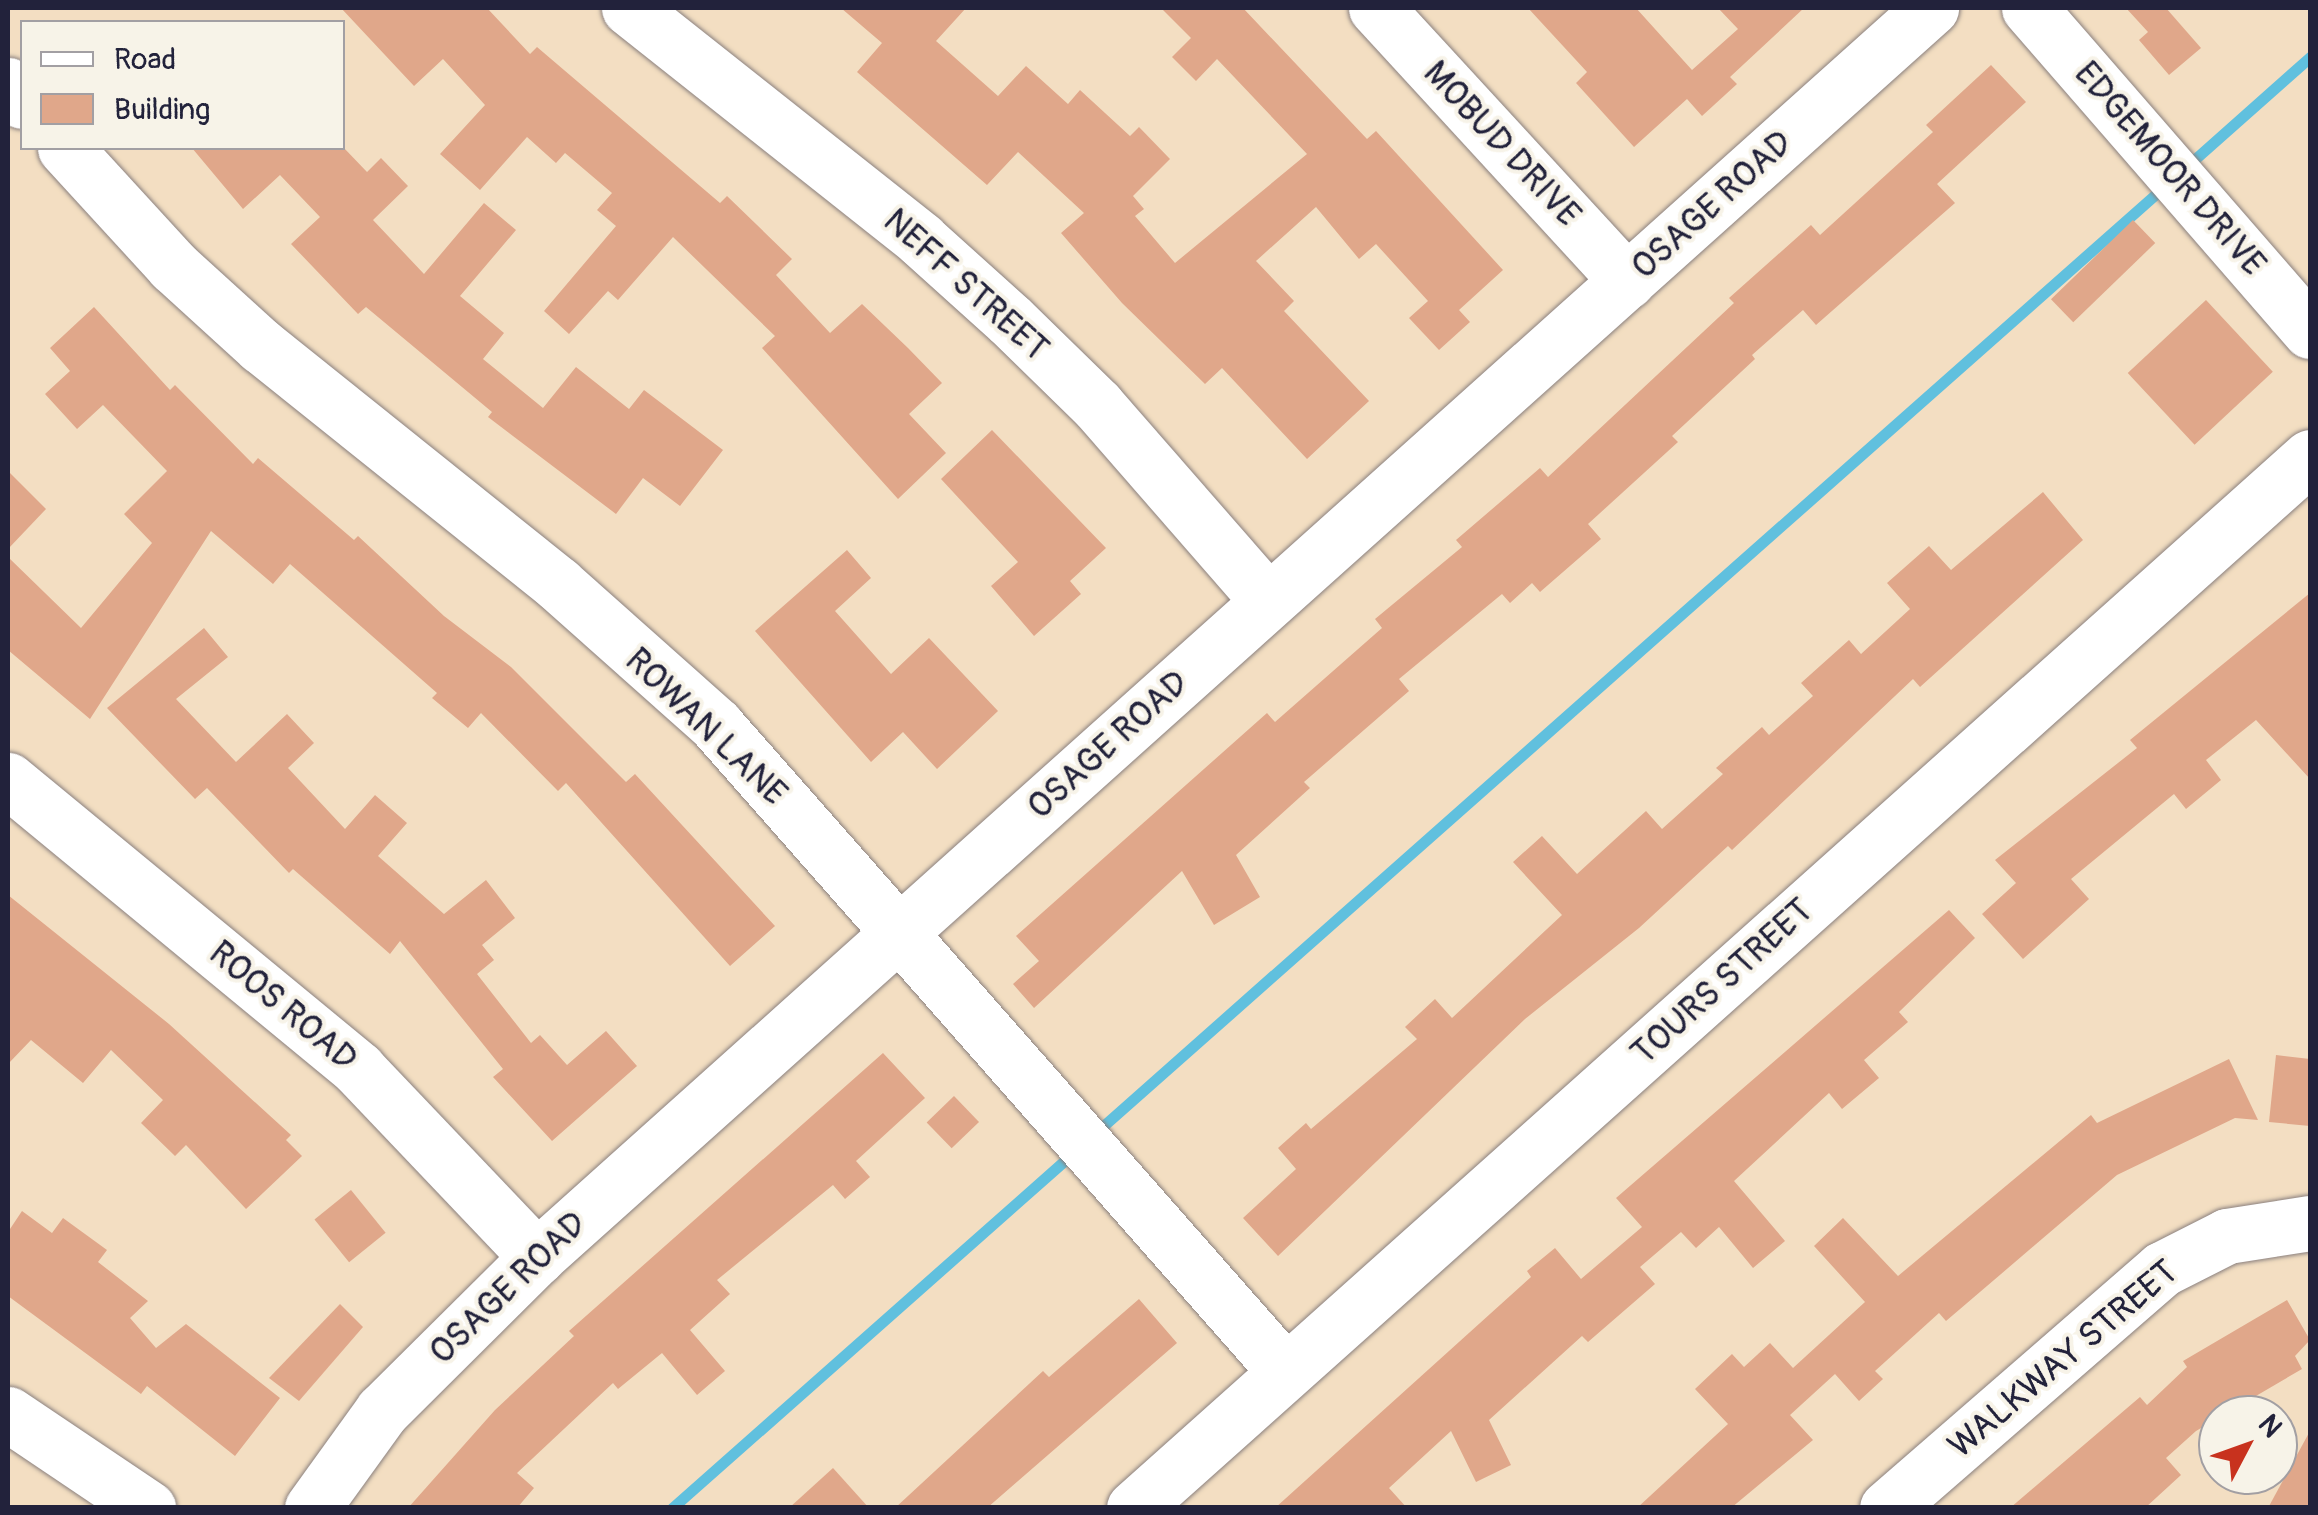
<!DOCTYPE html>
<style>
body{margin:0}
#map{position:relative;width:2318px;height:1515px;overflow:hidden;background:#f3dec2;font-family:Pangolin,sans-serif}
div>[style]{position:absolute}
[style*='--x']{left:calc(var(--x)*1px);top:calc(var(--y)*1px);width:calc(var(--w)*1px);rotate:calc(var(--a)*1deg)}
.stream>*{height:11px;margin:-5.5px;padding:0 5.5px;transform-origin:5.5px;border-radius:5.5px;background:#60c0de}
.building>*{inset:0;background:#e0a78a;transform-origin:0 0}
.roads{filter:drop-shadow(0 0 2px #8a807e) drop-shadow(0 0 2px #8a807e)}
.minor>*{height:55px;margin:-27.5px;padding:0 27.5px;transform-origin:27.5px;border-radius:27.5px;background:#fff}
span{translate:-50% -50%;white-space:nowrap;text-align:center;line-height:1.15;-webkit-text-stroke:8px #f7f3e8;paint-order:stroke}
.street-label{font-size:35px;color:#22223b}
.frame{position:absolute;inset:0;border:10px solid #22223b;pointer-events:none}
.legend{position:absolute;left:20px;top:20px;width:325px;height:130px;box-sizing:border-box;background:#f7f3e8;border:2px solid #a29fa3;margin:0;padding:12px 18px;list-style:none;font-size:30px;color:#22223b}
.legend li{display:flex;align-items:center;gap:20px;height:50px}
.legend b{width:50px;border:2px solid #a29fa3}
.north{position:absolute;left:2198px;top:1395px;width:100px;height:100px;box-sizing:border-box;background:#f7f3e8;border:2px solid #a29fa3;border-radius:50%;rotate:49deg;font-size:28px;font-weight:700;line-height:40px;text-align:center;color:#22223b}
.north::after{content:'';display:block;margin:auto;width:35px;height:45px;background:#c8321e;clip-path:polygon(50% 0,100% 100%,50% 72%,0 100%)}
</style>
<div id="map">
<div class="stream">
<i style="--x:2186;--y:167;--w:166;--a:-41.6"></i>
<i style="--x:1093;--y:1135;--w:1432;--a:-41.52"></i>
<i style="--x:672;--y:1508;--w:534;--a:-41.51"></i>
</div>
<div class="building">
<i style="clip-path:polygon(341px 8px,487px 8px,530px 54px,537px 47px,720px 203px,727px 196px,792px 259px,776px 275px,830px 333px,862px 304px,908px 348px,942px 383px,909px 414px,946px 453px,898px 499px,762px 348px,775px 336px,673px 237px,618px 300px,608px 291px,569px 334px,544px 311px,616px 226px,597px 210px,612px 193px,565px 153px,556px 163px,527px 137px,480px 190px,440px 154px,485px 105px,443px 59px,414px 86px)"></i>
<i style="clip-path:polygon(841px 8px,966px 8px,936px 41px,998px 96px,1026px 66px,1068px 104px,1080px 90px,1130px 136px,1139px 127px,1170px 159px,1133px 196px,1144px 209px,1135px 216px,1175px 263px,1307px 154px,1217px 59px,1196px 81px,1172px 57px,1191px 38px,1161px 8px,1243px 8px,1367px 139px,1376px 131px,1503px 270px,1459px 310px,1470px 322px,1439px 350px,1409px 318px,1428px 301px,1376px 244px,1359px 259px,1316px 207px,1256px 261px,1294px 301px,1284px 311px,1369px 401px,1307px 459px,1222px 368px,1205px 384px,1122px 303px,1061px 233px,1084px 213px,1018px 152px,987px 185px,857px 72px,882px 43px)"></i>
<i style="clip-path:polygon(1528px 8px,1636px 8px,1692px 70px,1738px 29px,1718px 8px,1804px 8px,1730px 77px,1737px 84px,1702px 116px,1687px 99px,1634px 147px,1576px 83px,1587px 72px)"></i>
<i style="clip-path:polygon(2126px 8px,2166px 8px,2201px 48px,2169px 75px,2139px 40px,2148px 32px)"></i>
<i style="clip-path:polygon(1991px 65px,2026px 102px,1937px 184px,1955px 203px,1816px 325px,1803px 310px,1752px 355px,1755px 359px,1672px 436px,1678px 442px,1588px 524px,1601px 539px,1540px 592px,1532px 583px,1510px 603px,1502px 594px,1399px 679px,1409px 691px,1304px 782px,1310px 788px,1236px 855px,1260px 897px,1214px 925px,1182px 871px,1034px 1008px,1013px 984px,1039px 961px,1016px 936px,1267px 713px,1275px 722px,1382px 628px,1375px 619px,1462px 547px,1456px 540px,1540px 468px,1548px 477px,1734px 303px,1729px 298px,1811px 225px,1820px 235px,1933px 132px,1926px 125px)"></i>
<i style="clip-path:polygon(192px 148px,344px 148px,367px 172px,381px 158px,408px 186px,373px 220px,424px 274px,484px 203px,516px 230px,460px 296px,504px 333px,483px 359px,543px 408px,576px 367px,629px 409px,644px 390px,723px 450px,680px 506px,643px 478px,616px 514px,488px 417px,492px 412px,366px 307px,358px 314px,291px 244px,320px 217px,280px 175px,243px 209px)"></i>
<i style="left:2133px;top:220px;width:32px;height:114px;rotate:46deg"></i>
<i style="left:2206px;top:300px;width:98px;height:107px;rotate:47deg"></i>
<i style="clip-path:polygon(94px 307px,170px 390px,175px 385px,253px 464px,258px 458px,354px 540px,358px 536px,444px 616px,511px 667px,626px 782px,635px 774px,775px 926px,730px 966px,566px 783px,558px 791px,481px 713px,468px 728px,432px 698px,437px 693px,290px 564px,273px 584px,211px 531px,90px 719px,8px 650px,8px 557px,81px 628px,152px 543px,124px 514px,167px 471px,103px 405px,77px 429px,45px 394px,70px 371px,50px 348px)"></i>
<i style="clip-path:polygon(992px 430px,1106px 548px,1070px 581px,1081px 594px,1034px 636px,991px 586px,1018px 562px,941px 479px)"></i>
<i style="clip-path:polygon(8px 471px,46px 509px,8px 549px)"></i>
<i style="clip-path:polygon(2043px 492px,2083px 540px,1920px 687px,1913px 679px,1732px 850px,1728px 846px,1639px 928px,1525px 1019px,1278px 1256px,1243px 1218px,1296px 1169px,1278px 1148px,1306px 1123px,1311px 1129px,1417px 1039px,1405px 1027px,1435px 999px,1452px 1018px,1562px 915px,1513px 862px,1542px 836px,1577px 874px,1646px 811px,1662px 829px,1723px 774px,1716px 768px,1762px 727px,1769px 735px,1813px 696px,1801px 683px,1849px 640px,1861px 654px,1910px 609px,1887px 583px,1929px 546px,1951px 570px)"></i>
<i style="clip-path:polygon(847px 550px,871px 578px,835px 611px,891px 674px,929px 638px,998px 711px,937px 769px,903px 732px,871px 762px,755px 631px)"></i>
<i style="clip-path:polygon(2310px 593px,2310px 779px,2256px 720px,2206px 760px,2221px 780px,2186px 809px,2174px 794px,2071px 879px,2089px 899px,2023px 959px,1982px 914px,2016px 883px,1995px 860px,2137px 748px,2130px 740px)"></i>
<i style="clip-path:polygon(204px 628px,228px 657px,176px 699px,236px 762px,287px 714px,314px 743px,288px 768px,345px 829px,375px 795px,407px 823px,378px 856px,444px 914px,486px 880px,515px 918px,482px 945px,494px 960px,477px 974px,531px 1043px,540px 1035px,567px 1065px,606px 1031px,637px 1066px,552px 1141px,493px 1077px,503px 1069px,400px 941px,390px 954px,293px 869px,289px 873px,207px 788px,195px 799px,107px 708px)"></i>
<i style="clip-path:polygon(8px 895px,169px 1024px,291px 1135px,286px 1140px,302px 1156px,246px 1209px,186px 1145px,175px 1156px,141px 1123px,163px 1100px,111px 1050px,83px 1083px,31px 1040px,8px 1064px)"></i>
<i style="clip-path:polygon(1949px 910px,1975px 938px,1899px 1012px,1908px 1022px,1864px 1060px,1879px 1078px,1842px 1109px,1829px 1093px,1734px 1181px,1785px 1241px,1753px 1268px,1719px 1227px,1696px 1248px,1681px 1232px,1640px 1267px,1655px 1284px,1588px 1342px,1582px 1336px,1489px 1420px,1511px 1465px,1476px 1482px,1451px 1431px,1389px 1488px,1407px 1508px,1275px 1508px,1531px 1277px,1527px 1271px,1555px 1248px,1581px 1279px,1642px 1227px,1616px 1198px)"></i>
<i style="clip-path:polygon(883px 1053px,925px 1098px,856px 1161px,870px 1177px,845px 1199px,833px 1185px,717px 1280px,730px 1294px,690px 1330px,725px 1371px,697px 1395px,662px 1353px,618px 1389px,613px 1383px,517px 1473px,534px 1488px,517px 1508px,408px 1508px,495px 1410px,574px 1336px,569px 1331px)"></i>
<i style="clip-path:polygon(2276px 1055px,2310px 1059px,2310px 1126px,2269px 1122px)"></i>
<i style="clip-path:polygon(2229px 1059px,2258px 1120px,2235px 1118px,2117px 1175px,1946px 1321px,1939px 1313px,1875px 1371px,1883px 1379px,1859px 1401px,1835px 1374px,1790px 1415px,1813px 1440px,1731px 1508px,1637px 1508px,1728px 1424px,1695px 1389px,1732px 1354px,1744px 1367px,1770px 1343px,1793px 1368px,1865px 1302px,1814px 1246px,1843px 1218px,1898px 1276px,2091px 1115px,2097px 1123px)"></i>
<i style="left:954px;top:1096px;width:36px;height:38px;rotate:46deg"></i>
<i style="left:351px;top:1190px;width:55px;height:47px;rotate:51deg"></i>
<i style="clip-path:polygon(22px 1211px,52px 1233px,63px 1218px,107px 1250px,98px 1262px,148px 1301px,130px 1318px,156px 1348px,186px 1324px,280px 1398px,235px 1456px,147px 1386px,141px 1394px,8px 1296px,8px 1232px)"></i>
<i style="clip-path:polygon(1139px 1299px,1177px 1343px,987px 1508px,895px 1508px,1043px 1371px,1049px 1377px)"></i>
<i style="clip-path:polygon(2287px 1300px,2310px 1340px,2295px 1356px,2302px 1369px,2196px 1431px,2166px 1458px,2181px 1475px,2145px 1508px,2010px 1508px,2140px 1397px,2147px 1405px,2187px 1367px,2183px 1361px)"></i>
<i style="clip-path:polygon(340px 1304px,363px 1327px,299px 1401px,269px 1378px)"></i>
<i style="clip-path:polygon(2310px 1431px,2310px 1508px,2268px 1508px)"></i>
<i style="clip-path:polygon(833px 1468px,869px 1508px,789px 1508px)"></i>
</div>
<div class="roads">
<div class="minor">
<i style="--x:629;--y:8;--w:372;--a:38.4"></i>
<i style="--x:920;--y:239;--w:121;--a:42"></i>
<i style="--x:1010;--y:320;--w:122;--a:44.3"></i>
<i style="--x:1097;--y:405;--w:260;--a:48.9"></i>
<i style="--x:1376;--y:8;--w:371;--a:47.4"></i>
<i style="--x:2029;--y:8;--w:428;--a:49"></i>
<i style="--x:8;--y:85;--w:21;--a:49"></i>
<i style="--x:65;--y:148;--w:160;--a:47.5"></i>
<i style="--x:173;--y:266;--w:119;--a:42.3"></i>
<i style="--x:261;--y:346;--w:381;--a:38.7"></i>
<i style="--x:558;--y:584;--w:212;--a:41.7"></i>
<i style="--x:716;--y:725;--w:861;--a:48.63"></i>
<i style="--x:8;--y:780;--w:454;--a:39.5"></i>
<i style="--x:358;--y:1069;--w:260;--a:46.4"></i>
<i style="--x:8;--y:1414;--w:169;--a:33.9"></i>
<i style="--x:312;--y:1508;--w:120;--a:-54.2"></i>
<i style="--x:382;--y:1411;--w:218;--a:-44.8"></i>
<i style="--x:537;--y:1257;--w:1872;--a:-41.86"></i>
<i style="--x:1134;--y:1508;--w:1577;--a:-41.79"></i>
<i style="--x:1887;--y:1508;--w:364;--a:-41"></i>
<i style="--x:2162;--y:1269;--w:73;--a:-26.9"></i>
<i style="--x:2227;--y:1236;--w:84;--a:-8.9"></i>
</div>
</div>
<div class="street-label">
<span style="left:1502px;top:144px;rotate:47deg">MOBUD DRIVE</span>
<span style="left:2170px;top:169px;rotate:49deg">EDGEMOOR DRIVE</span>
<span style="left:1712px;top:205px;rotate:-42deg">OSAGE ROAD</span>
<span style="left:966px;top:285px;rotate:42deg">NEFF STREET</span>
<span style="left:706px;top:727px;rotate:44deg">ROWAN LANE</span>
<span style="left:1108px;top:745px;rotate:-42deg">OSAGE ROAD</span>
<span style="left:1722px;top:982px;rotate:-42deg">TOURS STREET</span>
<span style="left:283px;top:1006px;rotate:40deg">ROOS ROAD</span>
<span style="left:508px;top:1288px;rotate:-44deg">OSAGE ROAD</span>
<span style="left:2063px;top:1359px;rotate:-40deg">WALKWAY STREET</span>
</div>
<div class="frame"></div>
<ul class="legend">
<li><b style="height:12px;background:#fff"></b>Road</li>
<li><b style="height:28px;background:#e0a78a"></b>Building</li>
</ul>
<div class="north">N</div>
</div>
